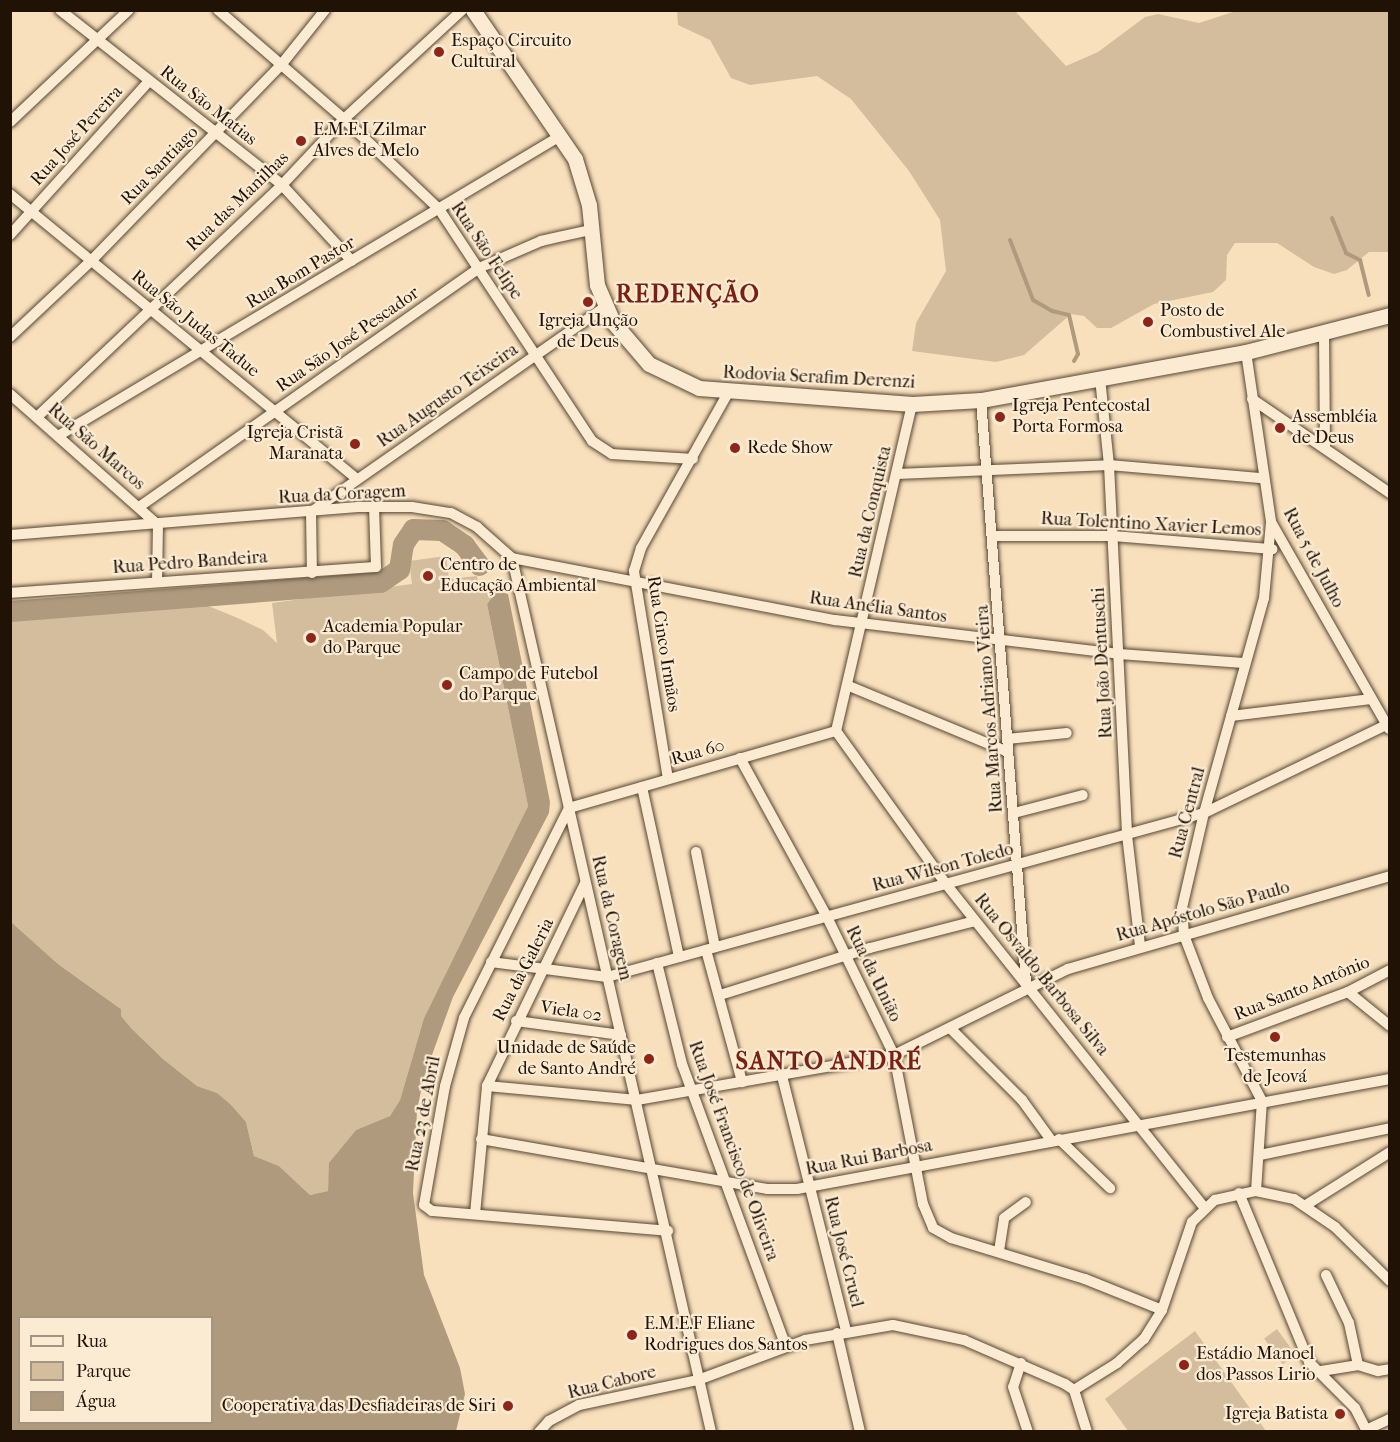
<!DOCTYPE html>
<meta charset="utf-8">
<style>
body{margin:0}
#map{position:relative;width:1400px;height:1442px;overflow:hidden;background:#f9e0bc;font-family:"IM FELL French Canon",serif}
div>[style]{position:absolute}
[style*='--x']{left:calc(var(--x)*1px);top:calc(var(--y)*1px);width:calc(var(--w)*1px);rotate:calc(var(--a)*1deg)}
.green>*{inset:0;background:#d4bd9d;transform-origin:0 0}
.water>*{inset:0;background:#af9a7e}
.stream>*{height:4px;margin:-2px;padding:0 2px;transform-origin:2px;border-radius:2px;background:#af9a7e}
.river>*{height:21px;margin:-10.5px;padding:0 10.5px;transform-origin:10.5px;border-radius:10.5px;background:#af9a7e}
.roads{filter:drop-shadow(0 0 2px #564634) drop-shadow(0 0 2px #564634)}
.minor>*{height:10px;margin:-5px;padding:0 5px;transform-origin:5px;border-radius:5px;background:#fbebd3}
.secondary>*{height:15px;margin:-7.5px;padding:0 7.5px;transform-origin:7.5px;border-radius:7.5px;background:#fbebd3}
.dots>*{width:16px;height:16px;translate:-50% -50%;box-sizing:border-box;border:3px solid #fbebd3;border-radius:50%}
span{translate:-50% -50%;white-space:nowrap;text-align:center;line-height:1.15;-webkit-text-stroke:4.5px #fbebd3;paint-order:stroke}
.poi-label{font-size:18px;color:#201306}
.left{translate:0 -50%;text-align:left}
.right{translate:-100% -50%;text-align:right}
.street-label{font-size:18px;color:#201306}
.district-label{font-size:24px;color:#7a1f14;font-weight:700;letter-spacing:1.5px}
.frame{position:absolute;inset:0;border:12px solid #201306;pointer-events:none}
.legend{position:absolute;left:18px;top:1316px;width:195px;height:108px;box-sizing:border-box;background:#fbebd3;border:2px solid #a39581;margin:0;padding:8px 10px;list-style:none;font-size:18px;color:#201306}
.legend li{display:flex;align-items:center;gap:12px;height:30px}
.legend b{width:30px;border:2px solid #a39581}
</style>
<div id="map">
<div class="green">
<i style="clip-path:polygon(677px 11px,1015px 11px,1066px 66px,1098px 52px,1145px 17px,1158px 14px,1199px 23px,1236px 11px,1389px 11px,1389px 252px,1369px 252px,1347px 270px,1334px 274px,1314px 267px,1277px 243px,1235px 243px,1227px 255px,1226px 280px,1213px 292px,1154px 304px,1111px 328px,1097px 328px,1084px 316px,1071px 314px,1024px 355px,996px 362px,912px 351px,916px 323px,946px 271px,940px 220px,909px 171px,851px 99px,817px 76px,750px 85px,731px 78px,710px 40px,678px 25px)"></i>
<i style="clip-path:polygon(446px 556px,449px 579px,477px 576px,480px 592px,500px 587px,503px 592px,497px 591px,487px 604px,528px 806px,424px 1018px,400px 1100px,390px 1116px,356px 1130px,330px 1163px,328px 1191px,310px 1195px,279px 1166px,254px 1156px,246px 1122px,217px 1093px,197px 1086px,163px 1059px,132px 1029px,121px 1016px,120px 1008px,58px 964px,11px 922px,11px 604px,172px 591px,240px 619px,263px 630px,277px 643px,272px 603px,412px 584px,409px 561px)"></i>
<i style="left:1277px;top:1329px;width:32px;height:16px;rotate:54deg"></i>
<i style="clip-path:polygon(1195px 1331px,1266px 1431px,1128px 1431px,1105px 1399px)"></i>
</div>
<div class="water">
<i style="clip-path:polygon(evenodd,497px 591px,508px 594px,550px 802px,549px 813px,453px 997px,424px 1077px,417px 1110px,413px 1193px,424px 1275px,460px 1368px,465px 1394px,456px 1431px,11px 1431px,11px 922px,58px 964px,121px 1009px,121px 1016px,132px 1029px,163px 1059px,197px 1086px,217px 1093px,230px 1104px,246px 1122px,254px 1156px,279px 1166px,310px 1195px,328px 1191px,329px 1163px,356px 1130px,390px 1116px,400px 1100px,424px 1018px,528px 806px,487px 604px,497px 591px,20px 1318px,212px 1318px,212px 1422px,20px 1422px,20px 1318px)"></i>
</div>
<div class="stream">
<i style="--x:1332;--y:218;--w:38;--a:68"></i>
<i style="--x:1346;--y:253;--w:16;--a:27"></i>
<i style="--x:1360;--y:260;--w:36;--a:76"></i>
<i style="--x:1010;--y:240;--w:64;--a:69"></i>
<i style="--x:1033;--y:300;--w:22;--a:30"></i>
<i style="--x:1052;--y:311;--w:17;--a:13"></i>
<i style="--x:1069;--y:315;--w:40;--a:77"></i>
<i style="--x:1078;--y:354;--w:8;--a:120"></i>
</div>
<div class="river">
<i style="--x:10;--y:611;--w:371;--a:-4.5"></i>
<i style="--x:380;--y:582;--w:23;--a:-34"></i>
<i style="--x:399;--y:569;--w:25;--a:-81"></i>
<i style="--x:403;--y:544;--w:18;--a:-56"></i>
<i style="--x:413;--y:529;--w:29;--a:2"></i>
<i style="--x:442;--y:530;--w:27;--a:34"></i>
<i style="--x:464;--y:545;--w:25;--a:53"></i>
</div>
<div class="roads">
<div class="minor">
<i style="--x:60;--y:10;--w:283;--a:38.2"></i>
<i style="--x:282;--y:185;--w:103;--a:47.4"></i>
<i style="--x:218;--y:10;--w:167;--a:40.9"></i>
<i style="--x:344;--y:119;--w:131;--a:43.5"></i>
<i style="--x:439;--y:209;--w:278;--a:56.6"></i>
<i style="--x:592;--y:441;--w:24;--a:33"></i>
<i style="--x:612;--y:454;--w:81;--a:3.5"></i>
<i style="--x:10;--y:122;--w:163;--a:-43.3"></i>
<i style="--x:10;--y:194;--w:449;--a:39.4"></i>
<i style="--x:10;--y:235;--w:207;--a:-47.9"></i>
<i style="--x:1324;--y:332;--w:115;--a:89.5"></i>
<i style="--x:10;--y:337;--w:111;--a:-43.2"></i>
<i style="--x:91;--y:261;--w:273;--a:-45.9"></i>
<i style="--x:281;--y:65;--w:70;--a:-51.3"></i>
<i style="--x:1246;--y:352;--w:172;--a:81.6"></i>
<i style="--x:1271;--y:522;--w:238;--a:60.3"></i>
<i style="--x:1100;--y:378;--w:87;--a:84.1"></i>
<i style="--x:1109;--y:465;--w:370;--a:87.2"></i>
<i style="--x:1127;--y:835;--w:112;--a:83.3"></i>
<i style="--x:10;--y:394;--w:198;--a:41.5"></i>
<i style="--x:1252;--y:399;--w:167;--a:34.3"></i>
<i style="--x:981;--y:400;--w:584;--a:85.58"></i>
<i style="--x:37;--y:417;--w:337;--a:-43.4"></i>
<i style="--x:282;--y:185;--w:91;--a:-46.8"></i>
<i style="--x:344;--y:119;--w:161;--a:-42.7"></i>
<i style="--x:58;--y:436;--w:585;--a:-30.86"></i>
<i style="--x:897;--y:474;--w:212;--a:-2.4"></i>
<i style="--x:1109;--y:465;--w:154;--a:4.9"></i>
<i style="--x:139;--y:507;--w:416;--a:-35.1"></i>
<i style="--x:479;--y:268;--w:68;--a:-23.5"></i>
<i style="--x:541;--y:241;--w:50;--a:-12.7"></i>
<i style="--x:311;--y:512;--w:358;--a:-34.9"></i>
<i style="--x:311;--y:512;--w:61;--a:89.1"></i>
<i style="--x:10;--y:535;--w:349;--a:-4.6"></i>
<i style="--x:358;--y:507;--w:54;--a:0"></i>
<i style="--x:412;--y:507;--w:39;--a:9"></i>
<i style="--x:451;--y:513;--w:30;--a:28"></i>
<i style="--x:477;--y:527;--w:47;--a:41.5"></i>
<i style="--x:512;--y:558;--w:329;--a:10.9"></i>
<i style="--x:835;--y:620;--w:286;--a:6.8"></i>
<i style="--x:1119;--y:654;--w:125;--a:4.1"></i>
<i style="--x:992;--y:536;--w:121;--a:0"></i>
<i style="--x:1113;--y:536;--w:160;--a:4.7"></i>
<i style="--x:512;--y:558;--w:896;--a:77.17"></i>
<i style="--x:157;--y:582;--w:57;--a:-89"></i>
<i style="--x:10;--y:593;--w:367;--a:-4.1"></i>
<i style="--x:376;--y:567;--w:60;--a:-91.9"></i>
<i style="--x:849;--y:686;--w:172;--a:22.5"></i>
<i style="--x:1231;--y:716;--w:141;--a:-6.9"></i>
<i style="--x:836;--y:731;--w:188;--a:54.3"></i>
<i style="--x:946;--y:884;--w:413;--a:51.4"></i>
<i style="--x:836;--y:731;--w:336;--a:-76.9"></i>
<i style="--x:1007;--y:739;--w:60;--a:-5.7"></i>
<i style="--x:740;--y:758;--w:181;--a:61.3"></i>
<i style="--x:827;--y:917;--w:153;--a:64.1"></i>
<i style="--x:894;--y:1055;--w:152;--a:79"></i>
<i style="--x:923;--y:1204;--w:26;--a:67"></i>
<i style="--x:933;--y:1228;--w:21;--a:29"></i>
<i style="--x:951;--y:1238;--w:140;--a:17"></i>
<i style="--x:1085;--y:1279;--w:83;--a:21.9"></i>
<i style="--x:668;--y:779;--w:211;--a:-99.3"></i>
<i style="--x:634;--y:571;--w:24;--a:-73"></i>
<i style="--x:641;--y:548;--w:178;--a:-60.7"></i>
<i style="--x:642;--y:787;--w:174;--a:77.7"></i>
<i style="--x:569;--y:808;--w:235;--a:116.6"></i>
<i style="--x:464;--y:1018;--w:71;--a:105.6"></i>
<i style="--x:445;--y:1086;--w:121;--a:100"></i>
<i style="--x:424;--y:1205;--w:10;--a:37"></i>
<i style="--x:432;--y:1211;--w:237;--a:4.8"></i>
<i style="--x:569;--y:808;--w:278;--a:-16.1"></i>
<i style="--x:1014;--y:813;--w:71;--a:-14.6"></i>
<i style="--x:696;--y:852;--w:97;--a:78.7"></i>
<i style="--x:706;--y:950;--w:137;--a:74.7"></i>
<i style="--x:491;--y:962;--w:117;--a:7.4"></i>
<i style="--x:607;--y:977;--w:619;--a:-15.36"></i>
<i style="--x:1204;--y:813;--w:207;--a:-25.8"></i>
<i style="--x:657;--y:963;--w:104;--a:76.1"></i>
<i style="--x:682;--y:1064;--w:301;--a:69.8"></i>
<i style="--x:1348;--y:992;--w:54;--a:39"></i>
<i style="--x:720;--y:995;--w:157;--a:-17.4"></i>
<i style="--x:870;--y:948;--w:108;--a:-14.4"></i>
<i style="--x:516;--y:1021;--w:106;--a:7.6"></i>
<i style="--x:950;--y:1028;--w:102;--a:45"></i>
<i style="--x:1022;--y:1100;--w:49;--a:54.1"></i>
<i style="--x:1227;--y:1037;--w:129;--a:-20.4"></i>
<i style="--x:1348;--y:992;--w:47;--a:-27.6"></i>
<i style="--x:782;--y:1076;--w:263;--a:75.9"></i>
<i style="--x:487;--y:1086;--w:151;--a:5.3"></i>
<i style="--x:637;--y:1100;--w:261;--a:-9.9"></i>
<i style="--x:894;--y:1055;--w:194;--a:-26.3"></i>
<i style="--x:1068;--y:969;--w:335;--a:-16.1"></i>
<i style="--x:481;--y:1139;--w:290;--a:9.9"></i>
<i style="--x:767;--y:1189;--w:30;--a:0"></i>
<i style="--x:797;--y:1189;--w:603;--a:-10.51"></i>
<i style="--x:1059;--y:1139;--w:71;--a:43.9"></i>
<i style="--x:1260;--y:1155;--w:133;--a:-11.7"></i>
<i style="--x:1256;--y:1191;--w:90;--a:-86.2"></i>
<i style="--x:1262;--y:1101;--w:116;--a:-117.7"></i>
<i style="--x:1208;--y:998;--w:67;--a:-110.9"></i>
<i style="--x:1184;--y:935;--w:27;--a:-94"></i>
<i style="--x:1182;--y:908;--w:98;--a:-77"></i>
<i style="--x:1204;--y:813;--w:223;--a:-74.4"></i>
<i style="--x:1264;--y:598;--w:76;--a:-84.7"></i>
<i style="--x:1239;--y:1193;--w:183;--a:67.5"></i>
<i style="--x:1309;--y:1362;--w:65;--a:45"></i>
<i style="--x:1355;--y:1408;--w:27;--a:63"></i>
<i style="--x:1306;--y:1205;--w:99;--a:-32.2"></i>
<i style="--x:475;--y:1214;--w:129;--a:-84.6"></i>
<i style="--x:487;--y:1086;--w:225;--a:-64.2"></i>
<i style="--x:999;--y:1251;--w:33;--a:-81"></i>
<i style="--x:1004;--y:1218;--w:27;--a:-36"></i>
<i style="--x:1326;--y:1275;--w:53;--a:64.4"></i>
<i style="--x:1349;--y:1323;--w:43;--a:77.9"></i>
<i style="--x:837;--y:1333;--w:102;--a:76.9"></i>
<i style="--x:1021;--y:1363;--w:25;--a:108"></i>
<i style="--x:1013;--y:1387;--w:47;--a:71.6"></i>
<i style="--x:1315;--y:1372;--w:44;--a:-9.2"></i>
<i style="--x:1358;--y:1365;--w:21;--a:17"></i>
<i style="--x:1378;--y:1371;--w:12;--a:-9"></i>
<i style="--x:1074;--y:1390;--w:51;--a:-32.1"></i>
<i style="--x:1117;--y:1363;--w:36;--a:-42"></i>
<i style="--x:1144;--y:1339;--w:34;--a:-58"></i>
<i style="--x:1162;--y:1310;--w:93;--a:-71.2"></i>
<i style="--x:1192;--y:1222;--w:32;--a:-44"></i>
<i style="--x:1215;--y:1200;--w:42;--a:-12.4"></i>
<i style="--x:1256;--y:1191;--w:39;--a:12"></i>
<i style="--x:1294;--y:1199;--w:50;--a:34.3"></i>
<i style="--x:1335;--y:1227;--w:77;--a:44.5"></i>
<i style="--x:1366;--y:1430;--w:26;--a:-25"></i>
<i style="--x:539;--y:1432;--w:15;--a:-48"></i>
<i style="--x:549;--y:1421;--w:34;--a:-28"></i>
<i style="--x:579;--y:1405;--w:122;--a:-11.9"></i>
<i style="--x:698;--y:1380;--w:114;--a:-20.5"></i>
<i style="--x:805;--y:1340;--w:89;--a:-9.7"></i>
<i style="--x:893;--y:1325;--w:73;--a:11.9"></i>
<i style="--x:964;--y:1340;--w:110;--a:23.5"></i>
<i style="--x:1065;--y:1384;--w:11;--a:34"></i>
<i style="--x:1074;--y:1390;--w:44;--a:72.8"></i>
</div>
<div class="secondary">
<i style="--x:473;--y:10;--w:181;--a:55.6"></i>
<i style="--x:575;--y:159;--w:48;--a:73.1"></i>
<i style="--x:589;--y:205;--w:80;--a:84.3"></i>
<i style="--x:597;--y:285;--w:40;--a:66.6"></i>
<i style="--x:613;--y:322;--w:55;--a:49.4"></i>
<i style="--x:649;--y:364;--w:55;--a:25.6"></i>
<i style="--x:699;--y:388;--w:214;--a:4.3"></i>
<i style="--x:912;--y:404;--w:69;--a:-3.3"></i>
<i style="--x:981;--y:400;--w:269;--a:-10.3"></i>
<i style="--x:1246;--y:352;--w:149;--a:-14.4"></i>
</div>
</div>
<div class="dots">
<i style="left:439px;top:52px;background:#8f2418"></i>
<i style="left:301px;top:141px;background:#8f2418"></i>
<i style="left:588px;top:302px;background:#8f2418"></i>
<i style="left:1148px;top:322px;background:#8f2418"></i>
<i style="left:1000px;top:417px;background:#8f2418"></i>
<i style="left:1280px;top:428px;background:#8f2418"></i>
<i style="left:355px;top:444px;background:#8f2418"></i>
<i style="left:735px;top:448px;background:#8f2418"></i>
<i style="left:428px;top:576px;background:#8f2418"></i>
<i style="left:311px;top:638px;background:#8f2418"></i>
<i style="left:447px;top:685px;background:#8f2418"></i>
<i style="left:1275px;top:1037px;background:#8f2418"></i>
<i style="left:649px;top:1059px;background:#8f2418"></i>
<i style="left:632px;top:1335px;background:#8f2418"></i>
<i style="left:1184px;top:1365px;background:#8f2418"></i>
<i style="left:508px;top:1406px;background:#8f2418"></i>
<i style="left:1340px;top:1414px;background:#8f2418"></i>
</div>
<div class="poi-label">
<span class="left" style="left:451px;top:52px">Espaço Circuito<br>Cultural</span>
<span class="left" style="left:313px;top:141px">E.M.E.I Zilmar<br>Alves de Melo</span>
<span class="left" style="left:1160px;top:322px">Posto de<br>Combustivel Ale</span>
<span style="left:588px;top:332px">Igreja Unção<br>de Deus</span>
<span class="left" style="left:1012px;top:417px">Igreja Pentecostal<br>Porta Formosa</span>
<span class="left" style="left:1292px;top:428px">Assembléia<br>de Deus</span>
<span class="right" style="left:343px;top:444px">Igreja Cristã<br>Maranata</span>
<span class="left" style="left:747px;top:448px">Rede Show</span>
<span class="left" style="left:440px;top:576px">Centro de<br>Educação Ambiental</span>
<span class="left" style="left:323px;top:638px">Academia Popular<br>do Parque</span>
<span class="left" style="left:459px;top:685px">Campo de Futebol<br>do Parque</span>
<span class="right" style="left:636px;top:1059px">Unidade de Saúde<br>de Santo André</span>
<span style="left:1275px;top:1067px">Testemunhas<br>de Jeová</span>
<span class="left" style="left:644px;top:1335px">E.M.E.F Eliane<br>Rodrigues dos Santos</span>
<span class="left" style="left:1196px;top:1365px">Estádio Manoel<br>dos Passos Lirio</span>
<span class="right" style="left:496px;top:1406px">Cooperativa das Desfiadeiras de Siri</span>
<span class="right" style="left:1328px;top:1414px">Igreja Batista</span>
</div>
<div class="street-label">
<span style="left:208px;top:106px;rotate:38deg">Rua São Matias</span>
<span style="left:77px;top:136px;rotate:-48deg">Rua José Pereira</span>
<span style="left:160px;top:166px;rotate:-46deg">Rua Santiago</span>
<span style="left:238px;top:202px;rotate:-44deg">Rua das Manilhas</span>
<span style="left:486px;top:251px;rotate:56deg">Rua São Felipe</span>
<span style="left:301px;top:273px;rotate:-31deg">Rua Bom Pastor</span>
<span style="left:195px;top:324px;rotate:39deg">Rua São Judas Tadue</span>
<span style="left:348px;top:340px;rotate:-35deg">Rua São José Pescador</span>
<span style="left:819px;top:378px;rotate:3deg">Rodovia Serafim Derenzi</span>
<span style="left:448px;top:396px;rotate:-35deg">Rua Augusto Teixeira</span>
<span style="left:96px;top:447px;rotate:41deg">Rua São Marcos</span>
<span style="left:342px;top:495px;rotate:-3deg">Rua da Coragem</span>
<span style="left:871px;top:512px;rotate:-77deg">Rua da Conquista</span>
<span style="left:1151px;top:525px;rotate:3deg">Rua Tolentino Xavier Lemos</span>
<span style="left:1313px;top:558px;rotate:62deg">Rua 5 de Julho</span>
<span style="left:190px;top:563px;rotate:-4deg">Rua Pedro Bandeira</span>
<span style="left:878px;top:608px;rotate:8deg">Rua Anélia Santos</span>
<span style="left:663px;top:644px;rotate:81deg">Rua Cinco Irmãos</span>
<span style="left:1103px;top:663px;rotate:-93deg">Rua João Dentuschi</span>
<span style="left:990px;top:709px;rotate:-94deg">Rua Marcos Adriano Vieira</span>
<span style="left:698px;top:753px;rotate:-16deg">Rua 60</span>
<span style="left:1188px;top:813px;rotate:-75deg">Rua Central</span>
<span style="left:943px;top:868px;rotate:-15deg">Rua Wilson Toledo</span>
<span style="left:1203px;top:912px;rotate:-16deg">Rua Apóstolo São Paulo</span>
<span style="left:611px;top:918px;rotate:77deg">Rua da Coragem</span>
<span style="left:524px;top:970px;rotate:-63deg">Rua da Galeria</span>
<span style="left:873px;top:974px;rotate:64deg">Rua da União</span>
<span style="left:1041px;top:975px;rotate:51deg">Rua Osvaldo Barbosa Silva</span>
<span style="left:1302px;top:989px;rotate:-22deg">Rua Santo Antônio</span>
<span style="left:571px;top:1012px;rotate:8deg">Viela 02</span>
<span style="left:424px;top:1114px;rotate:-79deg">Rua 23 de Abril</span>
<span style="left:733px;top:1151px;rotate:70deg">Rua José Francisco de Oliveira</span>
<span style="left:869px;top:1158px;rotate:-11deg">Rua Rui Barbosa</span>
<span style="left:843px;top:1252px;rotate:76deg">Rua José Cruel</span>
<span style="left:612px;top:1383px;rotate:-14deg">Rua Cabore</span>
</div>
<div class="district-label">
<span style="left:688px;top:295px">REDENÇÃO</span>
<span style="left:829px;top:1062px">SANTO ANDRÉ</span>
</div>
<div class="frame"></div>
<ul class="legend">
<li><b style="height:8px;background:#fbebd3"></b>Rua</li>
<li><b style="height:16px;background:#d4bd9d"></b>Parque</li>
<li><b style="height:16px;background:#af9a7e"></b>Água</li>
</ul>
</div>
